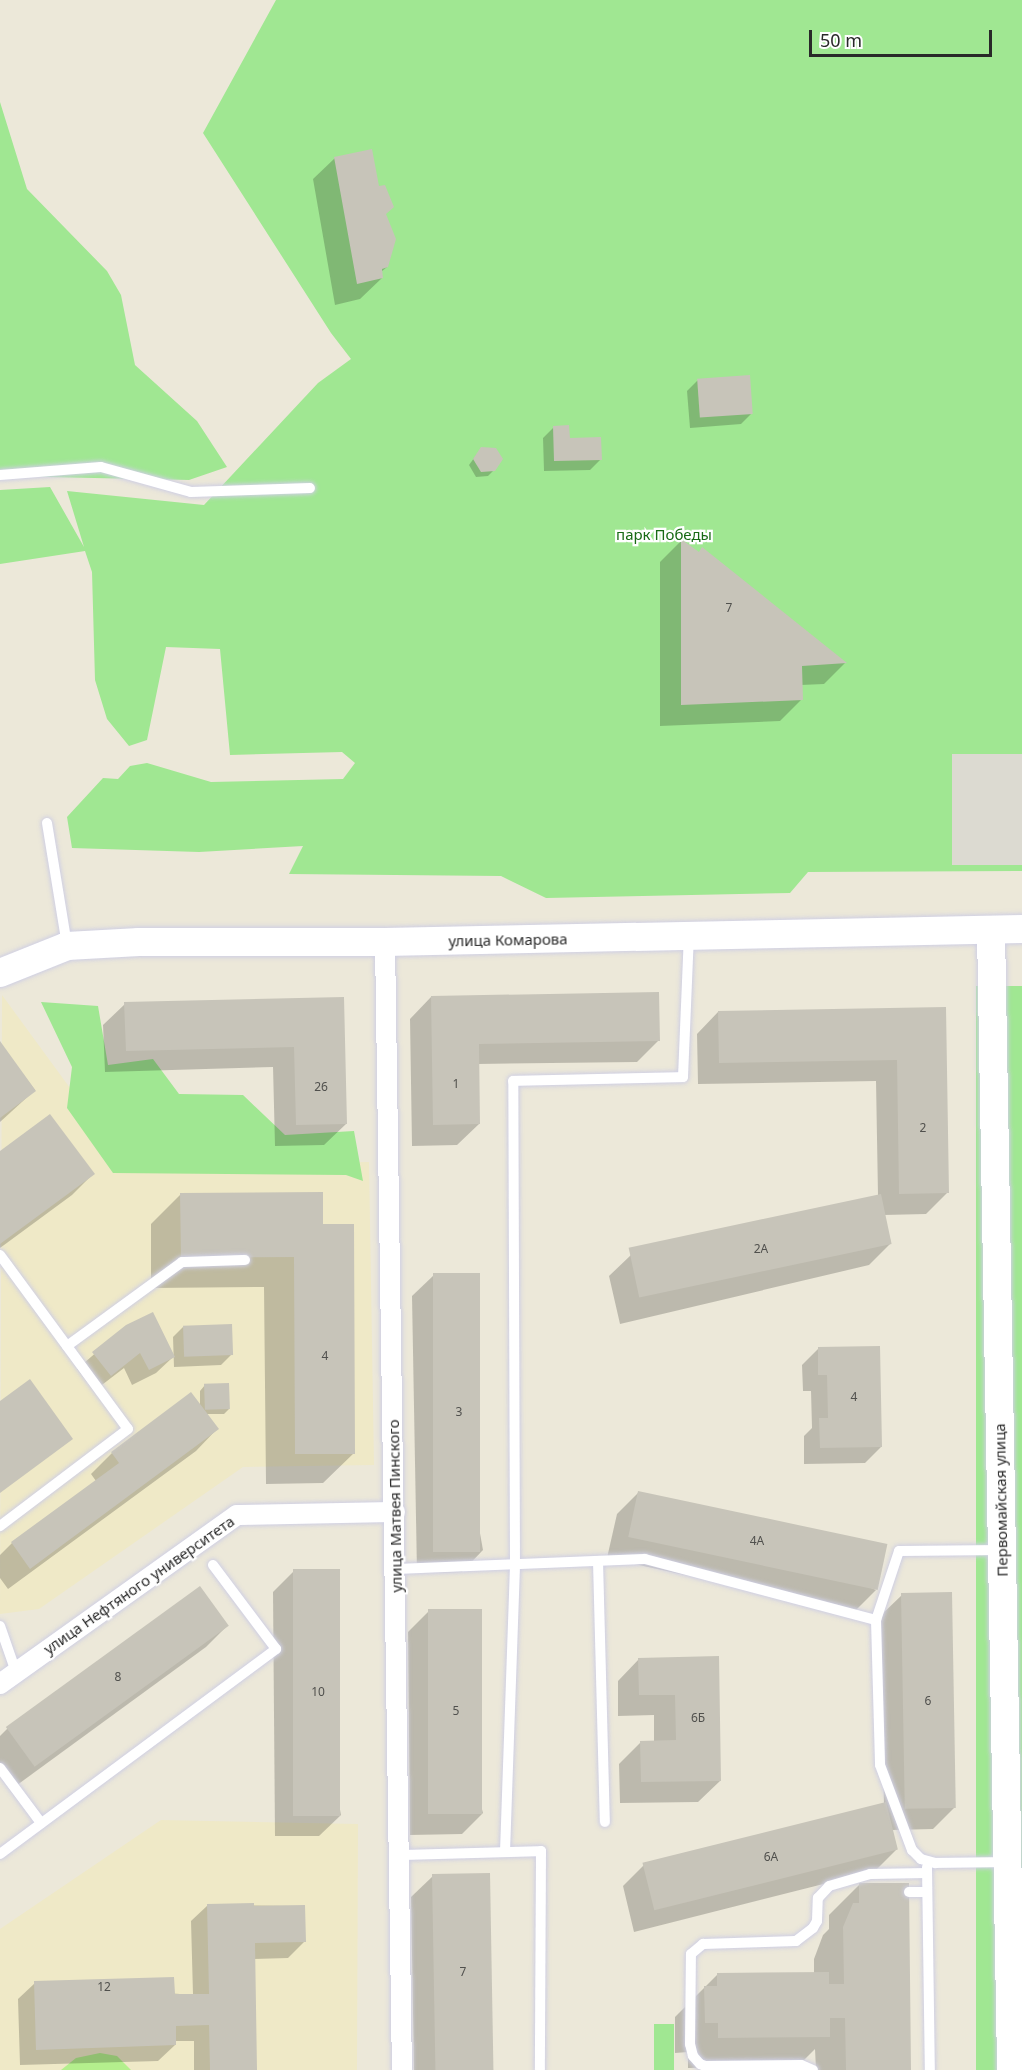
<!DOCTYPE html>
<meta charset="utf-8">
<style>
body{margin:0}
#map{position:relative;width:1022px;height:2070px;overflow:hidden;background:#ece8d9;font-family:"Noto Sans",sans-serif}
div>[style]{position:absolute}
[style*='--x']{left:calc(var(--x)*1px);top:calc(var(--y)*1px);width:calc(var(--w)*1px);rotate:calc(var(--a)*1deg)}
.education>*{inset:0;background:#efe9c7}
.green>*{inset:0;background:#a0e792;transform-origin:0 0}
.pitch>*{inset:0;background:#b4ef8d}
.plaza>*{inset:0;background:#dcdad1;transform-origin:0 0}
.shadow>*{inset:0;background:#0003}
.building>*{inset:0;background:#c7c4b9;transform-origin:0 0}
.roads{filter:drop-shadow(0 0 2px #cfcfe3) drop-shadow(0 0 2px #cfcfe3)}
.lane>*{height:10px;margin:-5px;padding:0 5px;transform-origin:5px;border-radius:5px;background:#fff}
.street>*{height:20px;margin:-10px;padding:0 10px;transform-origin:10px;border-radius:10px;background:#fff}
.secondary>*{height:28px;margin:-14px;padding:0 14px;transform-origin:14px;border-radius:14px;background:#fff}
span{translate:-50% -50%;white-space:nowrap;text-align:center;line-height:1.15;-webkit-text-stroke:4.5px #fff;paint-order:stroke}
.number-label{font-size:12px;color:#50504d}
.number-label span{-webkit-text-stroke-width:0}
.park-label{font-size:15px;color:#186a15}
.street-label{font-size:15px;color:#292929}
.scale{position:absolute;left:809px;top:30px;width:183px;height:27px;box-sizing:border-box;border:3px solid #292929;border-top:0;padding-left:8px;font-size:18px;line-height:21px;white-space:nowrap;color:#292929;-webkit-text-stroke:4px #fff;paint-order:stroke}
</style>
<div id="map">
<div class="education">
<i style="clip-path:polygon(2px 995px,127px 1166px,369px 1162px,374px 1465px,243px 1467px,39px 1609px,0 1614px)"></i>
<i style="clip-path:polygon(161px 1820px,358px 1824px,357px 2070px,0 2070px,0 1929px)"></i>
</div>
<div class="green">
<i style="clip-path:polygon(276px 0,1022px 0,1022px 871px,808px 872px,790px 893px,546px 898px,501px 876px,289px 874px,303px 846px,199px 852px,72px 848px,67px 817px,103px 778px,118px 779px,130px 766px,147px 763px,211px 782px,343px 779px,355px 763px,342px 752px,230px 755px,220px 649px,166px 647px,147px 740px,129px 746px,107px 719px,95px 680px,92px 572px,85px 551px,0 564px,0 490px,50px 487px,84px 547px,67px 491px,204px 505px,318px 383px,351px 359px,331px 333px,203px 133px)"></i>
<i style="clip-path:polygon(0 102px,27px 189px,107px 271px,121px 295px,135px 365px,197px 421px,227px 467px,189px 480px,0 476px)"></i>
<i style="left:1022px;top:986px;width:1084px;height:46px;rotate:90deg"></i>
<i style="clip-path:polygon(41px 1002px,98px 1006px,108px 1065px,153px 1059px,179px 1094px,243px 1095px,285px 1135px,354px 1131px,363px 1181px,346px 1175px,113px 1173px,67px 1108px,72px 1067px)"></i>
<i style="left:654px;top:2024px;width:20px;height:46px"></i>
</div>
<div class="pitch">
<i style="clip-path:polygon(100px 2053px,117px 2056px,131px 2070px,61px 2070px,76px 2058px)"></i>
</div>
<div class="plaza">
<i style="left:952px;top:754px;width:70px;height:111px"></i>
</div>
<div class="shadow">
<i style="clip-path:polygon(335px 158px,385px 214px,387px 267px,381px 272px,382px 278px,360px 299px,335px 305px,313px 179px)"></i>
<i style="clip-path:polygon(698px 380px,751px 414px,741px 424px,690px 428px,687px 391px)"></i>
<i style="clip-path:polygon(554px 427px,569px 439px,601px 459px,590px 470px,544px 471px,543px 438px)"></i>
<i style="clip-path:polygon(477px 454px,494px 470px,488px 476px,476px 477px,469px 465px)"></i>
<i style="clip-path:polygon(681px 541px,845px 663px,824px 684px,801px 685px,801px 700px,780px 721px,660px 726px,660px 562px)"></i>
<i style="clip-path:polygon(431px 997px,659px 1040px,637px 1062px,478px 1064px,479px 1124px,457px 1145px,412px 1146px,410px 1019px)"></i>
<i style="clip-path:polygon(343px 998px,346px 1124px,324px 1145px,275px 1146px,273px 1067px,105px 1072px,103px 1025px,125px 1004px)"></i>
<i style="clip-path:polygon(944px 1009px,947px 1193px,926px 1214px,884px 1215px,891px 1243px,869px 1265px,620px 1324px,609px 1276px,631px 1255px,878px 1196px,876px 1081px,698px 1084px,697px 1034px,718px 1012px)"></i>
<i style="clip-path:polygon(0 1044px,35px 1090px,0 1122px)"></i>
<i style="clip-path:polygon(0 1153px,93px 1174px,72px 1195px,0 1248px)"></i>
<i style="clip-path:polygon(181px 1194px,321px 1226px,354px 1453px,323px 1483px,266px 1484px,264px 1287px,151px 1288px,151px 1224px)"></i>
<i style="clip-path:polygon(434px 1275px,483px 1550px,462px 1572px,417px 1573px,412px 1296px)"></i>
<i style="clip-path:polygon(127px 1326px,173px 1357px,156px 1373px,132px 1385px,124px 1368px,94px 1391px,77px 1369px)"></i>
<i style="clip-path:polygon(183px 1327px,232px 1354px,221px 1365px,174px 1367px,173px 1337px)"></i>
<i style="clip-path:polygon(819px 1348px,881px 1447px,865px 1463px,804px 1464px,804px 1436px,812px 1428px,811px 1391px,803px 1391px,802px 1365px)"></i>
<i style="clip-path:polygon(205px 1385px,229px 1409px,224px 1414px,206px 1414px,217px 1429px,196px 1451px,8px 1589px,0 1578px,0 1555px,12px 1543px,96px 1481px,91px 1474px,112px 1453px,200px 1407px,200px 1391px)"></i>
<i style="clip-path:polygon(638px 1493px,876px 1590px,854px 1612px,607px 1558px,617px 1514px)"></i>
<i style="clip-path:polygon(294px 1571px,341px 1815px,319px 1836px,275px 1836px,273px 1592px)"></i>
<i style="clip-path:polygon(902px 1595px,954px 1808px,933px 1829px,892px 1830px,897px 1849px,875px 1871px,634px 1932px,623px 1886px,644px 1865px,884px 1805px,880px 1616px)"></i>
<i style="clip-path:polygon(429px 1611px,483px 1813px,462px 1834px,410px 1835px,408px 1632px)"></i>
<i style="clip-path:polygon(227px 1626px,206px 1647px,13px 1788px,0 1770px,0 1736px,7px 1729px)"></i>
<i style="clip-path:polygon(718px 1658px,720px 1781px,698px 1802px,620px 1803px,619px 1764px,640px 1743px,654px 1742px,654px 1715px,618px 1716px,618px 1681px,639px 1659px)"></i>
<i style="clip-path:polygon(433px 1876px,492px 2070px,414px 2070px,411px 1897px)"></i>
<i style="clip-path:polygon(859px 1885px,910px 2070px,816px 2070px,815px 2049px,798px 2066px,688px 2068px,688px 2052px,675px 2053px,675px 2017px,717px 1975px,814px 1974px,814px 1959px,823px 1935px,829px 1929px,829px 1915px)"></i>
<i style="clip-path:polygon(208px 1905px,303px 1906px,304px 1942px,288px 1958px,253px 1959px,256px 2070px,194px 2070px,194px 2041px,175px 2041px,175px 2045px,158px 2061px,20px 2065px,18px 1999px,35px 1983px,193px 1995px,191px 1921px)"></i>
</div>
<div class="building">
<i style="clip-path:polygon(372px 149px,379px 186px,385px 185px,394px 207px,386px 214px,396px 239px,388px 267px,382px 269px,383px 278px,357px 284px,334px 157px)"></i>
<i style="left:750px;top:375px;width:39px;height:53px;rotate:86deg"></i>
<i style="clip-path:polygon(569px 425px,570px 438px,601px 437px,602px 460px,554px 461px,553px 426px)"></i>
<i style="clip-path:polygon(481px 447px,496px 448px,503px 459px,495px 471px,481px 472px,473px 459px)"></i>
<i style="clip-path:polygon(681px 539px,699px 552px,702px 547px,847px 663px,802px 666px,803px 700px,681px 705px)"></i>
<i style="clip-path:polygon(659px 992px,660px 1041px,479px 1044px,480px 1124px,433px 1125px,431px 996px)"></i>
<i style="clip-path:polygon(344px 997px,347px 1124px,296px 1125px,294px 1047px,126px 1051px,124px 1002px)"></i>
<i style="clip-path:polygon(946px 1007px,949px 1193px,899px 1194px,897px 1060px,719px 1063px,718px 1011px)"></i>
<i style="clip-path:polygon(0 1041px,36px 1091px,0 1118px)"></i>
<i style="clip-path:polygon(50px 1114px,95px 1174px,0 1244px,0 1151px)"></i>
<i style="clip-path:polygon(323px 1192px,323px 1224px,354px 1224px,355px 1454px,295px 1454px,294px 1257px,181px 1258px,180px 1193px)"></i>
<i style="left:881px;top:1194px;width:51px;height:258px;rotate:78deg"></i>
<i style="left:433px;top:1273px;width:47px;height:279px"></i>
<i style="clip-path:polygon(153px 1312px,175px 1357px,149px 1370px,140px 1353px,111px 1376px,92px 1352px,126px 1325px)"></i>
<i style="left:232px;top:1324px;width:31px;height:49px;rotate:88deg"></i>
<i style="clip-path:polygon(880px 1346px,882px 1447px,820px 1448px,819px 1418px,828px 1418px,827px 1375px,818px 1375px,818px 1347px)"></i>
<i style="clip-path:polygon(30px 1379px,73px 1439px,0 1493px,0 1401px)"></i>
<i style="left:229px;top:1383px;width:26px;height:25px;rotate:88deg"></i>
<i style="clip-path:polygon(191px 1392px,219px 1429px,30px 1569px,11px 1542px,119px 1463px,111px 1452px)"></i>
<i style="left:638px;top:1491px;width:255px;height:47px;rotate:12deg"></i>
<i style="left:293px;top:1569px;width:47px;height:247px"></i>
<i style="left:200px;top:1586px;width:49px;height:240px;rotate:54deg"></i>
<i style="left:952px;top:1592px;width:216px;height:51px;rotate:89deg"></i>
<i style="left:428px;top:1609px;width:54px;height:205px"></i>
<i style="clip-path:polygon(719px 1656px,721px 1781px,641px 1782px,640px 1741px,676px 1740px,675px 1695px,639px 1695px,638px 1658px)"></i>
<i style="left:886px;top:1802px;width:49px;height:251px;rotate:76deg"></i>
<i style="left:490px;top:1873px;width:197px;height:58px;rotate:89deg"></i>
<i style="clip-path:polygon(859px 1883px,909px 1883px,911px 2070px,846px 2070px,845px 2018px,830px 2018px,830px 2037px,718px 2038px,718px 2023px,705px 2023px,704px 1986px,717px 1986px,717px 1973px,829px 1972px,829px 1984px,844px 1984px,843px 1927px,853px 1903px,859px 1903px)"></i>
<i style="clip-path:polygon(254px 1903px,254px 1906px,305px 1905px,306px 1942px,255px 1943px,257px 2070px,210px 2070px,209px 2025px,176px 2026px,176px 2045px,36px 2050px,34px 1981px,174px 1977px,175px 1994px,209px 1994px,207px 1904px)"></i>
</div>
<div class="roads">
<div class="lane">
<i style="--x:0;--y:475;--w:101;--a:-4.5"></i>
<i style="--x:101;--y:467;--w:93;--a:15.5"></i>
<i style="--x:191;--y:492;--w:119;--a:-1.9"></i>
<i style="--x:47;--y:823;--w:124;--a:80.7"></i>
<i style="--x:0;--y:1255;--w:216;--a:53.7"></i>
<i style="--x:128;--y:1429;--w:161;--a:142.8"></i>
<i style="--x:67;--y:1346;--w:142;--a:-36.1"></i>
<i style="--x:182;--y:1262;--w:63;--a:-1.8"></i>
<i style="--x:1002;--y:1550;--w:103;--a:179.4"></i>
<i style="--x:899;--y:1551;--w:73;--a:108.4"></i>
<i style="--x:876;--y:1620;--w:145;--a:88.4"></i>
<i style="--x:880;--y:1765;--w:91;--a:69.4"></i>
<i style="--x:912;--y:1850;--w:13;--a:45"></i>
<i style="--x:921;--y:1859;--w:15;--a:16"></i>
<i style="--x:935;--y:1863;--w:72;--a:-0.8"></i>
<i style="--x:598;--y:1561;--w:261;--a:88.5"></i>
<i style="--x:395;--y:1569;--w:250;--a:-2.3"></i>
<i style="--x:645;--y:1559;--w:239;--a:14.8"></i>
<i style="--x:0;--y:1626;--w:49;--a:70.8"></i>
<i style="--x:0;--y:1768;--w:69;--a:53.3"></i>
<i style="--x:505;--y:1852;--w:288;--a:-88"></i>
<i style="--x:515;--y:1564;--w:483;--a:-90.2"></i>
<i style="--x:513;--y:1081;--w:170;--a:-1.3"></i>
<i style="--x:683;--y:1077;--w:141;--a:-87.6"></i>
<i style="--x:0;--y:1854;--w:344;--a:-36.6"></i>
<i style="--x:276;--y:1649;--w:105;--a:-126.9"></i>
<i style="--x:399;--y:1855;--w:142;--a:-1.6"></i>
<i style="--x:541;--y:1851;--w:219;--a:90.3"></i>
<i style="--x:927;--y:1867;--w:203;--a:89.2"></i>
<i style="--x:909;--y:1892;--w:18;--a:0"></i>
<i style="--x:813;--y:2070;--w:13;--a:-157"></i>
<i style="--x:801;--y:2065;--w:96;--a:179.4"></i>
<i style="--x:705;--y:2066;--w:5;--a:-158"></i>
<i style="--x:700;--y:2064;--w:11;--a:-131"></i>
<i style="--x:693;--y:2056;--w:12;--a:-104"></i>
<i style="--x:690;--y:2044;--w:90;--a:-89.4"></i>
<i style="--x:691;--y:1954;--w:16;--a:-40"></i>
<i style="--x:703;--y:1944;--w:93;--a:-1.8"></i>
<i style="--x:796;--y:1941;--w:21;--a:-37"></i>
<i style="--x:813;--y:1928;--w:8;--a:-60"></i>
<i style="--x:817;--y:1921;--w:23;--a:-88"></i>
<i style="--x:818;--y:1898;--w:16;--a:-47"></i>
<i style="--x:829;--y:1886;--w:43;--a:-16.3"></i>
<i style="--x:870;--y:1874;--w:57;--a:-1"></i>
</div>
<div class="street">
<i style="--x:385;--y:942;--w:1128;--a:89.14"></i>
<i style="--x:0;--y:1684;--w:291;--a:-35.5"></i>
<i style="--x:237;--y:1515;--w:158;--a:-1.1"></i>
</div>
<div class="secondary">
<i style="--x:991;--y:930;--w:1140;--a:88.99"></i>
<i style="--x:0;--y:973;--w:72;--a:-21.9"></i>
<i style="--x:67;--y:946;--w:72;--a:-3.2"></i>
<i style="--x:139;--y:942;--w:246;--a:0"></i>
<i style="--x:385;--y:942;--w:637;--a:-1.17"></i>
</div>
</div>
<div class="number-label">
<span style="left:729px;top:608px">7</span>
<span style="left:456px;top:1084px">1</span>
<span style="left:321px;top:1087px">26</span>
<span style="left:923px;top:1128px">2</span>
<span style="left:761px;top:1249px">2А</span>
<span style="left:325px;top:1356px">4</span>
<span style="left:854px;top:1397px">4</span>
<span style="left:459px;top:1412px">3</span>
<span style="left:757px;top:1541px">4А</span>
<span style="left:118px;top:1677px">8</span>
<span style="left:318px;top:1692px">10</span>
<span style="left:928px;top:1701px">6</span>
<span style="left:456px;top:1711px">5</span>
<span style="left:698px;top:1718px">6Б</span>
<span style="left:771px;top:1857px">6А</span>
<span style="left:463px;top:1972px">7</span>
<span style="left:104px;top:1987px">12</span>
</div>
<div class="park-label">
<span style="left:664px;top:535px">парк Победы</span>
</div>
<div class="street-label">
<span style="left:508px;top:940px;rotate:-1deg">улица Комарова</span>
<span style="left:1001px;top:1500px;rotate:-91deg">Первомайская улица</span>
<span style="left:395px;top:1506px;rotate:-91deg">улица Матвея Пинского</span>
<span style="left:139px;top:1585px;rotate:-35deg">улица Нефтяного университета</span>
</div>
<div class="scale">50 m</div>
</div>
